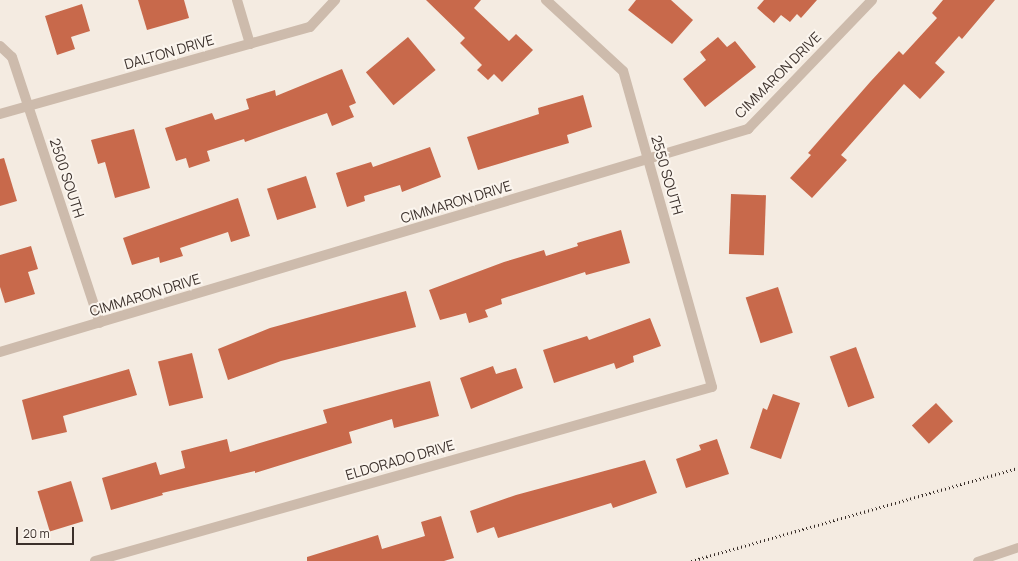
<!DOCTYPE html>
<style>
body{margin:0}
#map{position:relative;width:1018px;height:561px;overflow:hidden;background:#f4ebe1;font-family:Manrope,sans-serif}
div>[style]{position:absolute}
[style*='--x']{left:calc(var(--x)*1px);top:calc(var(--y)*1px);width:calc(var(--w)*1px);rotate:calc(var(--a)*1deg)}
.building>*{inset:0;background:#c8694b;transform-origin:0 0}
.lane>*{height:9px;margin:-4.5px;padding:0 4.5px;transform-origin:4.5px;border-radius:4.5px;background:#cdbbac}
.street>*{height:10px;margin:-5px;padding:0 5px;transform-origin:5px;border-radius:5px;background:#cdbbac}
.rail>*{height:3px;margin-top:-1.5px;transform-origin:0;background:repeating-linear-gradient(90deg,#3b302b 0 1px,transparent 0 4px)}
span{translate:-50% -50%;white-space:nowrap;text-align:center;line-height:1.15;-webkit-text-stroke:4px #fbf5ee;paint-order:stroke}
.street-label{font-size:14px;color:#3b302b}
.scale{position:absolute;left:16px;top:527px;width:58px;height:18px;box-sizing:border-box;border:2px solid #3b302b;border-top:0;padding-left:5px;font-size:12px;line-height:14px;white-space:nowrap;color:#3b302b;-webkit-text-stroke:3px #fbf5ee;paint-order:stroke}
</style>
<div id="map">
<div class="building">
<i style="clip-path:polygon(138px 0,184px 0,189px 18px,147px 30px)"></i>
<i style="clip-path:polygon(426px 0,481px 0,474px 8px,509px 41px,516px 34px,533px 50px,502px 82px,494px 74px,488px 80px,477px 70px,482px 65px,460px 43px,465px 38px)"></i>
<i style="clip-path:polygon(636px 0,671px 0,693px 20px,672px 44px,628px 10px)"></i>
<i style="clip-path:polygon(764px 0,817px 0,801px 18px,797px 14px,790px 22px,781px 15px,774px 23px,757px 8px)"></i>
<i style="clip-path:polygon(943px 0,995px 0,962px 39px,959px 36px,935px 63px,945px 72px,920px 99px,904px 84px,841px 155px,847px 160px,812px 198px,790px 178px,811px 155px,808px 153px,871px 81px,899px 51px,903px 55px,937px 18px,932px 13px)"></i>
<i style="clip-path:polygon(82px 4px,90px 31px,71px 37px,75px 49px,57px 55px,45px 16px)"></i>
<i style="left:408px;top:37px;width:43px;height:55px;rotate:50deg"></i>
<i style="clip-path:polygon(718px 37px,727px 47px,735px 41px,756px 67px,705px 107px,683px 79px,706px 60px,700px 52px)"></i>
<i style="clip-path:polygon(342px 69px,356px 103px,349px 106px,354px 117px,332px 126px,327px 113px,245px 142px,244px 139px,207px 151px,210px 161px,189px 168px,186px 158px,176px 161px,165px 128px,212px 113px,215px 120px,249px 109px,246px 99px,275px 90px,276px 96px)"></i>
<i style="clip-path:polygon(583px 95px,592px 127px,567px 135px,569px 143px,478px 170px,467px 137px,539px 114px,538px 108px)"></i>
<i style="clip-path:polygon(134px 129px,150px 188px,115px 198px,105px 162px,98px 164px,91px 140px)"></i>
<i style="clip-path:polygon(430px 147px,441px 177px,402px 192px,400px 185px,364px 196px,365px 201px,347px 207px,336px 173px,371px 162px,373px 167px)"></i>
<i style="clip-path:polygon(4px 158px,17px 201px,0 206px,0 159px)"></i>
<i style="left:306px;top:176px;width:33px;height:41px;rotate:72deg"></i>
<i style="left:731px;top:194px;width:35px;height:60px;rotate:2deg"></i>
<i style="clip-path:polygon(238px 198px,250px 236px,231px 242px,228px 232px,180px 248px,183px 256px,160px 263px,159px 257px,132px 265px,123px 238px)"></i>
<i style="clip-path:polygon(621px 230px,630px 263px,586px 275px,585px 272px,501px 299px,502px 304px,485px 310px,488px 317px,469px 323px,466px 313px,440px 320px,429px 290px,504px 262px,544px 250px,546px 256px,578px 246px,577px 243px)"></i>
<i style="clip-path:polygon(31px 246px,38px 269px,28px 272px,35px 294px,5px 303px,0 287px,0 255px)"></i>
<i style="left:778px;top:287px;width:48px;height:34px;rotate:72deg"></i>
<i style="clip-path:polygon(406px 291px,416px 327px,281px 361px,228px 380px,218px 349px,270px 328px)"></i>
<i style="clip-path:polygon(650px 318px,661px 346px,633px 356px,634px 362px,616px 369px,614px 363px,554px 383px,543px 350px,587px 336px,589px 340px)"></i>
<i style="left:856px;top:347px;width:54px;height:28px;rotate:70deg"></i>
<i style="left:192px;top:353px;width:46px;height:35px;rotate:76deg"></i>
<i style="clip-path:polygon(493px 366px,496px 374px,516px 368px,523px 388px,471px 409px,460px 378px)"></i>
<i style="clip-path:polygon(129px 369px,137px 395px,63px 416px,67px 432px,32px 440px,22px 400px)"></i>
<i style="clip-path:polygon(430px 381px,439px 416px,394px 428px,392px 419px,349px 432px,352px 443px,255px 473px,255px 471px,162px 493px,163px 495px,111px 510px,102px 478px,156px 462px,160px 475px,185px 468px,181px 451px,227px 439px,230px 452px,327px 423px,323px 410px)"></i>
<i style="clip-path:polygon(773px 394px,800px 403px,781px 459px,750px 448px,763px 408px,767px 410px)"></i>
<i style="left:936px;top:403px;width:25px;height:33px;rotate:47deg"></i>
<i style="clip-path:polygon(717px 439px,729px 474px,686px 488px,676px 459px,701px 450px,699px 445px)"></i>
<i style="clip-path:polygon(645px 460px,657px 493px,613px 508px,611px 503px,498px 538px,494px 527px,477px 533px,470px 511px,516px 495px)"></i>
<i style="left:71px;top:481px;width:42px;height:35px;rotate:73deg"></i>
<i style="clip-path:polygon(441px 516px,454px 558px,444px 561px,307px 561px,307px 557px,378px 535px,382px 549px,425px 536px,421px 522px)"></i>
</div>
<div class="lane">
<i style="--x:977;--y:561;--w:43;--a:-18.9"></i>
</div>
<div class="street">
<i style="--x:237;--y:0;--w:46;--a:73.5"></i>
<i style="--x:0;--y:46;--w:16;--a:43"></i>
<i style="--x:12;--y:57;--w:280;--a:71.7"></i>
<i style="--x:0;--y:114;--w:322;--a:-15.7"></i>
<i style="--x:310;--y:27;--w:37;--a:-47"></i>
<i style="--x:0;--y:352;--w:781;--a:-16.6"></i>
<i style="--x:748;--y:129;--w:179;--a:-46.1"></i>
<i style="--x:95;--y:561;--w:641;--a:-15.75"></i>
<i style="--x:712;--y:387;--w:328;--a:-105.7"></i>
<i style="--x:623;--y:71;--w:105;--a:-137.3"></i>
</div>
<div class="rail">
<i style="--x:691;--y:561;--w:340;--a:-15.9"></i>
</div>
<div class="street-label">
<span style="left:169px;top:52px;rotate:-16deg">DALTON DRIVE</span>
<span style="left:778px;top:75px;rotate:-45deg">CIMMARON DRIVE</span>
<span style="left:667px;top:175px;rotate:74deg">2550 SOUTH</span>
<span style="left:67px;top:178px;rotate:72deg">2500 SOUTH</span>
<span style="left:456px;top:202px;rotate:-17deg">CIMMARON DRIVE</span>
<span style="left:145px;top:295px;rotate:-17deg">CIMMARON DRIVE</span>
<span style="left:400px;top:460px;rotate:-16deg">ELDORADO DRIVE</span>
</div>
<div class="scale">20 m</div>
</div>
